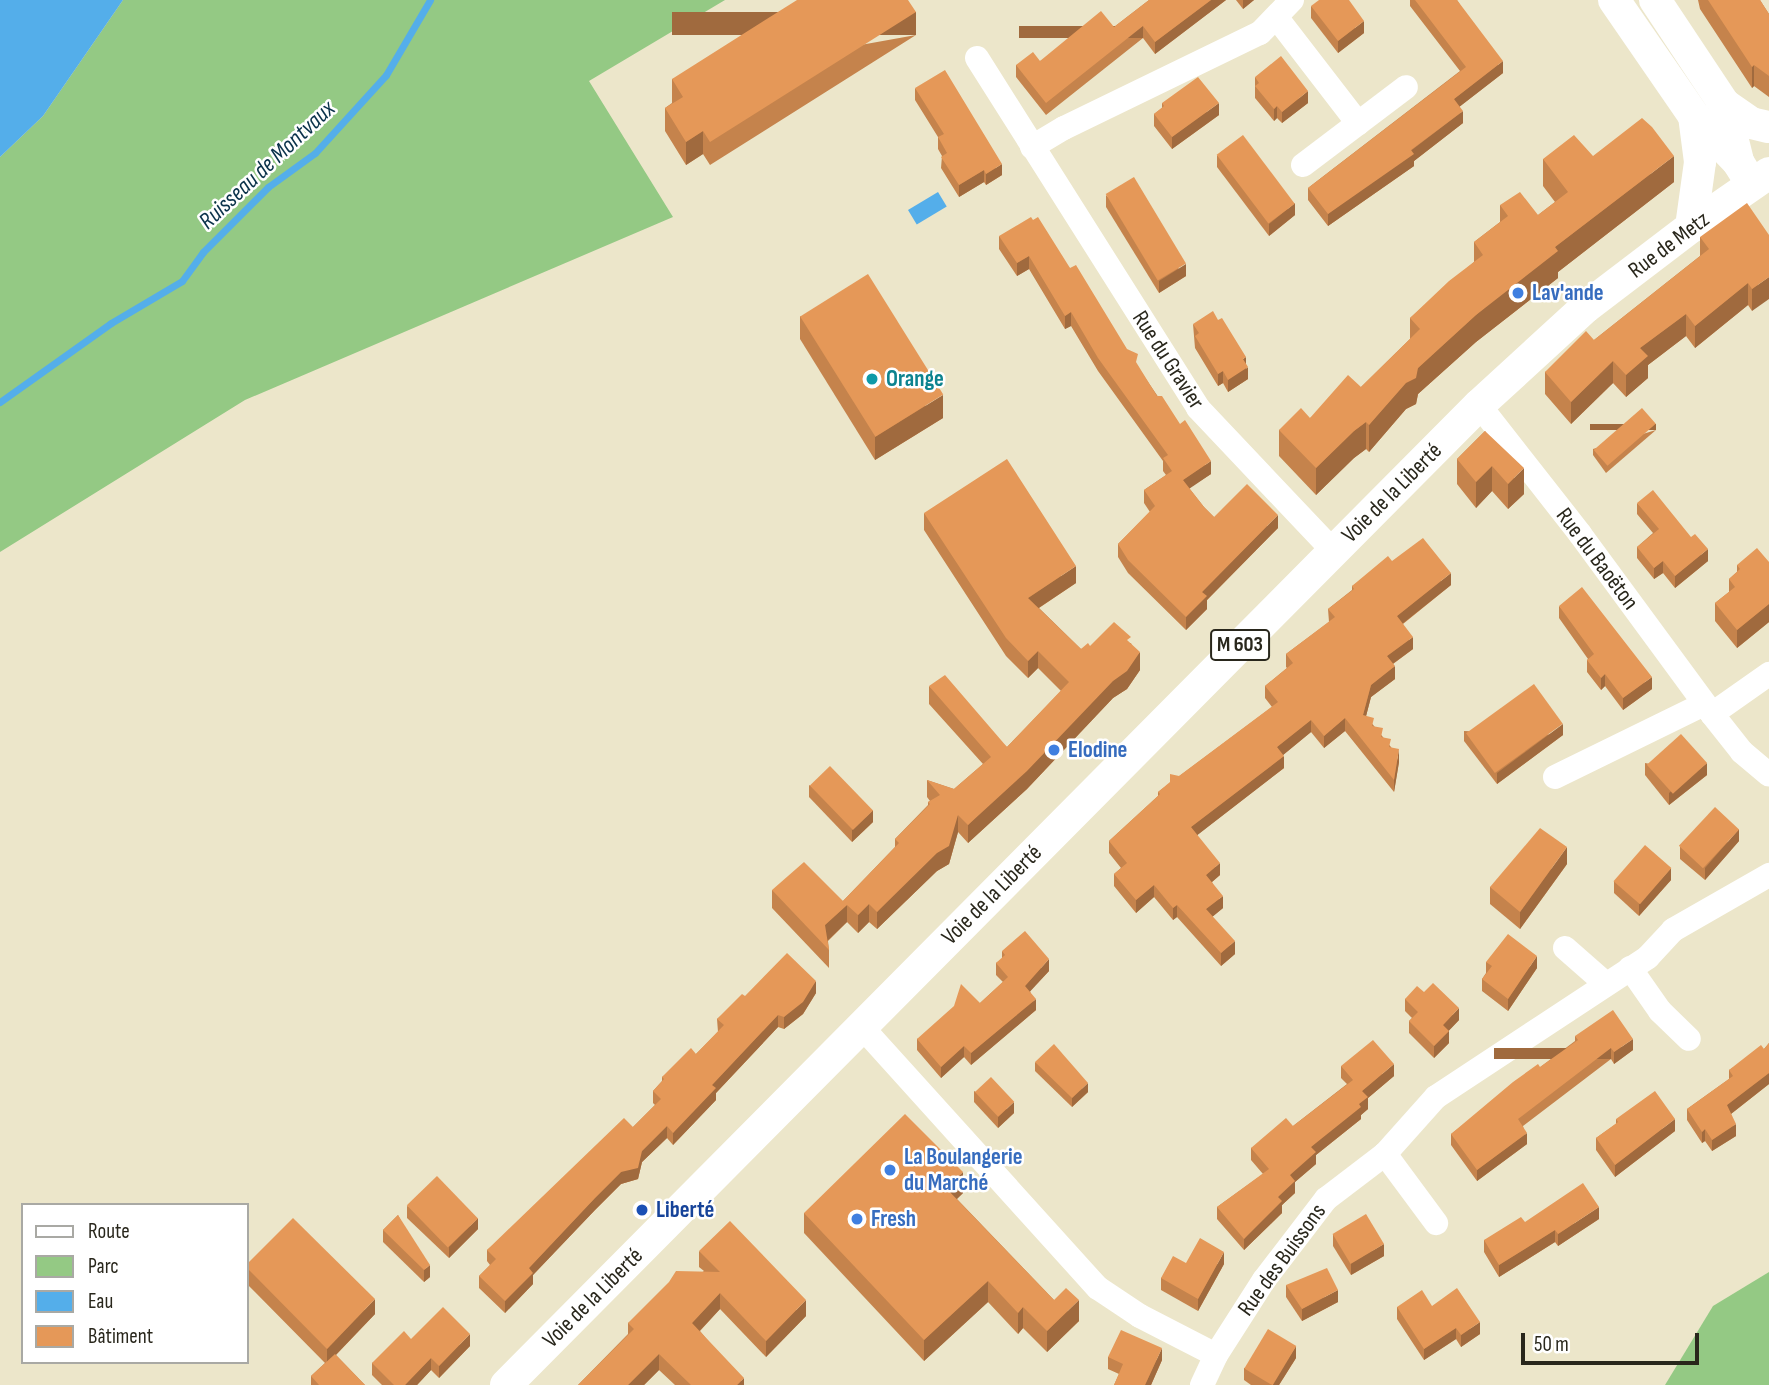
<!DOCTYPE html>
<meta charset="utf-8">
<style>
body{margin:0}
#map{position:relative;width:1769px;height:1385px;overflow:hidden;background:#ece6ca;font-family:"Sofia Sans Condensed",sans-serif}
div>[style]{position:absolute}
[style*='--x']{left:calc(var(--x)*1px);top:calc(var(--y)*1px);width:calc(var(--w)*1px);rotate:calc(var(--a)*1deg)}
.green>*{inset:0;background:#94c984}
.water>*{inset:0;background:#54aeea;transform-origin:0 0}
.stream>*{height:7px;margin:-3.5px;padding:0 3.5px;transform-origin:3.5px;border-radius:3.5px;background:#54aeea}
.minor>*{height:24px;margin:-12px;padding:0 12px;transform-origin:12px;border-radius:12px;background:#fff}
.major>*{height:32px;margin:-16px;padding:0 16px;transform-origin:16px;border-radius:16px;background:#fff}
.wall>*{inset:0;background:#c5834c}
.shaded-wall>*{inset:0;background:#a06a3e;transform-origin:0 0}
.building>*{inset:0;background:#e59858;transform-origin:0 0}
.dots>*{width:19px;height:19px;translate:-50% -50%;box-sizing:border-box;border:4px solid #fff;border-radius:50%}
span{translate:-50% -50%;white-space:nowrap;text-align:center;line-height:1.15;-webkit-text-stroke:5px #fff;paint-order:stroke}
.shield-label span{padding:2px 5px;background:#fff;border:2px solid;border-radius:5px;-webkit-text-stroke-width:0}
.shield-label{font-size:21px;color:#29271c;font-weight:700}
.street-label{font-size:23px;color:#29271c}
.shop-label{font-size:23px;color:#366cbe;font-weight:700}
.left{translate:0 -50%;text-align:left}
.culture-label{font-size:23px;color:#0d838f;font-weight:700}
.transit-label{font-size:23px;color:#164399;font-weight:700}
.water-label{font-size:24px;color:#0a324a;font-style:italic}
.legend{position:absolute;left:21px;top:1203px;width:228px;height:161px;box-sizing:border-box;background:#fff;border:2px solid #a9a9a4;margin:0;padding:9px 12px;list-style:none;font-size:21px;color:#29271c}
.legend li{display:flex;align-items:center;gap:14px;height:35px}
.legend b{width:35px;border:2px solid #a9a9a4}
.scale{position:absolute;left:1521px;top:1333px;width:178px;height:32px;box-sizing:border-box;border:4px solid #29271c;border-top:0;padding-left:9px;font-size:21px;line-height:24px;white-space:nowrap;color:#29271c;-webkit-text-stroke:5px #fff;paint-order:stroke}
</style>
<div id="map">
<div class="green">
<i style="clip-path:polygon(123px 0,725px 0,589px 81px,673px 217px,245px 400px,0 552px,0 157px,43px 116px)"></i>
<i style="clip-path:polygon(1769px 1272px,1769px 1385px,1665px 1385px,1713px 1306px)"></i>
</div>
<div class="water">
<i style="clip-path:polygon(0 0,123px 0,43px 116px,0 157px)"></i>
<i style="left:938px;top:192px;width:17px;height:35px;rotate:59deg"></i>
</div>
<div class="stream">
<i style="--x:0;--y:402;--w:136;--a:-35.4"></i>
<i style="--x:111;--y:323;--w:82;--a:-30.6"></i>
<i style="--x:182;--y:281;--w:36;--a:-54"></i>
<i style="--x:203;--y:252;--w:92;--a:-45"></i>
<i style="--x:268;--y:187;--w:58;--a:-35.9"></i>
<i style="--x:315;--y:153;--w:105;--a:-47.7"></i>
<i style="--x:386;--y:75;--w:87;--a:-59.6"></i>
</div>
<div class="minor">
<i style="--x:1277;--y:18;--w:133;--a:52.4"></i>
<i style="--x:977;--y:58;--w:414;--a:57.7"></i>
<i style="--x:1198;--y:408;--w:198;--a:46.6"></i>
<i style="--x:1032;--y:147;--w:37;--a:-31"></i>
<i style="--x:1064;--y:128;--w:218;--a:-25.9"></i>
<i style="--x:1260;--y:33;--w:46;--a:-45.9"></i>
<i style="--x:1303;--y:165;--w:129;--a:-37.1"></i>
<i style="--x:1479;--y:405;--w:164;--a:51.9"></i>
<i style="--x:1580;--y:534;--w:223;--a:53.7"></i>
<i style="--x:1712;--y:714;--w:48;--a:51.7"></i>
<i style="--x:1742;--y:752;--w:35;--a:40"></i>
<i style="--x:1712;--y:714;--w:70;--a:-35.1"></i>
<i style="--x:1555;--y:777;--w:166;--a:-26.1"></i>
<i style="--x:1565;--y:948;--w:53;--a:41.2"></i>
<i style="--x:1630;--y:968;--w:52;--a:55.1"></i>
<i style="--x:1660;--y:1011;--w:40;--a:44"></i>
<i style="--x:861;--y:1026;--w:353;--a:47.9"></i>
<i style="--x:1098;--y:1288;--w:50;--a:33.7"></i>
<i style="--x:1140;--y:1316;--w:85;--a:27.2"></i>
<i style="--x:1385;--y:1154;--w:86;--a:53.5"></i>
<i style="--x:1202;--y:1385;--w:33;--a:-65"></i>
<i style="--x:1216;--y:1355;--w:89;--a:-57.4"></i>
<i style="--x:1264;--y:1280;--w:102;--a:-52.6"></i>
<i style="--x:1326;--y:1199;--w:74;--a:-37.3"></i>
<i style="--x:1385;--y:1154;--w:76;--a:-48.2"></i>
<i style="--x:1436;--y:1097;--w:254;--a:-33.4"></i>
<i style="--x:1648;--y:957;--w:37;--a:-47"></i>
<i style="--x:1673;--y:930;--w:111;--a:-29.8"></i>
</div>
<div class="major">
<i style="--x:1614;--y:0;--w:141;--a:55.4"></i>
<i style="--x:1694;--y:116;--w:64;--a:46.3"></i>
<i style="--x:1738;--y:162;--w:26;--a:58"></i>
<i style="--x:1655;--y:0;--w:125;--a:56.4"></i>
<i style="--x:1724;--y:104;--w:59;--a:76.2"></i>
<i style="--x:1724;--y:104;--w:33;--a:35"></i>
<i style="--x:1751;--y:123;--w:18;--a:13"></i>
<i style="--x:1691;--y:227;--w:66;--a:-82.1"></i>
<i style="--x:1700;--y:162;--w:46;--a:-97.4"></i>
<i style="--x:506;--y:1385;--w:1381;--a:-45.21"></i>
<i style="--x:1479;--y:405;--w:145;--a:-42.5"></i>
<i style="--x:1586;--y:307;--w:132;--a:-37.3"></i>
<i style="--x:1691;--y:227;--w:95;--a:-34.7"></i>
</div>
<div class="wall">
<i style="clip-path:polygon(1149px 0,1226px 0,1155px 54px,1143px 38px,1046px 115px,1016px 77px,1016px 65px,1040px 61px,1114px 27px)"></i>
<i style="clip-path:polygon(1236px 0,1254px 0,1243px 9px)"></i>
<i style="clip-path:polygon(1410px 0,1457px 0,1503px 73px,1459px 107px,1463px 123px,1414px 161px,1414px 166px,1328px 226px,1308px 200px,1308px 188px,1460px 71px,1410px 6px)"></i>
<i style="clip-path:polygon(1698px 0,1760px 0,1769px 14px,1769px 97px,1754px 86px,1752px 88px,1700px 9px)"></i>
<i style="clip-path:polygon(1311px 6px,1364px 33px,1338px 53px,1311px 18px)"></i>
<i style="clip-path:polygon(916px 35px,710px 165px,703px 154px,686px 165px,665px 131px,665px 108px,672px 103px,672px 79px)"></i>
<i style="clip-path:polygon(1255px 77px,1308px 103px,1282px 123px,1277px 118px,1274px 121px,1255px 98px)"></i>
<i style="clip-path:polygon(915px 88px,1002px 175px,986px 185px,984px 182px,959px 197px,941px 168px,942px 156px,938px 149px,938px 137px,915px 100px)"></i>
<i style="clip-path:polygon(1162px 103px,1219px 115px,1172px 149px,1154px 126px,1154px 114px,1162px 108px)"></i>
<i style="clip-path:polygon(1217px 155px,1295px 215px,1269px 236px,1217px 167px)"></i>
<i style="clip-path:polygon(1593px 156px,1674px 182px,1558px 272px,1558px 278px,1476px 342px,1418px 394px,1416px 404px,1406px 409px,1369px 452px,1366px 449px,1354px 458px,1316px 495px,1279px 456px,1279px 430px,1310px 418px,1361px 387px,1410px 339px,1410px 318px,1474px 262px,1474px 242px,1500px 222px,1500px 205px,1538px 215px,1555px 202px,1543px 186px,1543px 159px)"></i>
<i style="clip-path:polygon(1106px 195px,1186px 276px,1159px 293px,1106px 207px)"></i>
<i style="clip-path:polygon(1769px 235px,1752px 311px,1748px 305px,1695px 348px,1686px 336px,1648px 365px,1648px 378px,1626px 397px,1613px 383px,1571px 424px,1545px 394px,1545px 372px,1594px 340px,1700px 256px,1700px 237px)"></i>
<i style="clip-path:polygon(999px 236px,1070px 268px,1211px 474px,1189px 488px,1204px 507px,1214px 517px,1278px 528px,1207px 600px,1207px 609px,1186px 630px,1128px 573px,1118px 557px,1118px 544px,1150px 512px,1144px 503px,1144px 490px,1166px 475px,1163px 471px,1163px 461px,1098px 371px,1071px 326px,1065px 329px,1029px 269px,1017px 276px,999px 249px)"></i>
<i style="clip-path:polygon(800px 316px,943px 418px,875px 460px,800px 339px)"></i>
<i style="clip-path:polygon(1193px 324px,1246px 364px,1248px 379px,1228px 392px,1223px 383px,1218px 386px,1195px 348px)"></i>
<i style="clip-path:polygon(1656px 430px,1606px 473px,1593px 455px,1593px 449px)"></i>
<i style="clip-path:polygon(1485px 431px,1524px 494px,1508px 509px,1492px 491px,1476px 508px,1457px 484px,1457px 459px)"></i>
<i style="clip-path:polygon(1637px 503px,1708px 561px,1675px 588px,1663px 573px,1654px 579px,1637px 558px,1637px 547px,1653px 533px,1637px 514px)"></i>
<i style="clip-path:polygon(924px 513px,1076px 583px,1039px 608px,1081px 649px,1090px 646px,1131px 643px,1140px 670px,1127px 689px,1113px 698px,1027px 789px,968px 843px,958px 832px,949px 864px,937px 871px,877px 929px,869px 922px,858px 933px,847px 922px,828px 941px,829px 950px,829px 968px,772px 908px,772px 890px,843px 901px,895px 847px,895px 839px,928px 805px,928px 802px,930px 801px,927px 797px,927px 780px,954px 789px,983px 764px,929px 704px,929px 686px,1007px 747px,1061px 691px,1038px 668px,1028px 678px,1006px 656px,924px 530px)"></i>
<i style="clip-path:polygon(1392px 561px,1451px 585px,1403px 624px,1413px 649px,1393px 664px,1395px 679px,1371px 697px,1366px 716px,1391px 747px,1399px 762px,1394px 792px,1345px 731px,1324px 748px,1311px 732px,1283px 755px,1284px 768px,1197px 835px,1220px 875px,1212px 882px,1223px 908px,1212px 917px,1235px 954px,1221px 966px,1177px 917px,1173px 920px,1154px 897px,1136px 913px,1114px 886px,1114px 874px,1121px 868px,1109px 853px,1109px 841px,1158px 796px,1158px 792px,1272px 707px,1265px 698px,1265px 686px,1287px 668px,1286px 667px,1286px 654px,1329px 622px,1328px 609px,1352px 590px,1352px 586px)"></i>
<i style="clip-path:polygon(1769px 562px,1769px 622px,1737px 648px,1715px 621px,1715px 603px,1729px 592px,1729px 579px,1737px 572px,1737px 565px)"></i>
<i style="clip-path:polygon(1559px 606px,1652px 689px,1623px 710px,1605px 686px,1601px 690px,1587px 672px,1587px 660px,1588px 659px,1559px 618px)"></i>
<i style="clip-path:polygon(1464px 731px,1563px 735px,1497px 784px,1464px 741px)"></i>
<i style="clip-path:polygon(1645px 763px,1707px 775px,1669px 805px,1645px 775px)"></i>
<i style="clip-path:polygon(809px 785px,873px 822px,852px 842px,809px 797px)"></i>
<i style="clip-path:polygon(1739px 841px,1705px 880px,1680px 859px,1680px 847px)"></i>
<i style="clip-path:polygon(1567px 864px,1520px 929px,1490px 904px,1490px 887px)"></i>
<i style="clip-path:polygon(1671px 880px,1639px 916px,1614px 893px,1614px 881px)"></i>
<i style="clip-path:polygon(1002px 951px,1049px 971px,1030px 991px,1036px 1010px,971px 1065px,964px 1057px,941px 1078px,917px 1050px,917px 1039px,980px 1003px,1003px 982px,996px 975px,996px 963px,1002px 959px)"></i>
<i style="clip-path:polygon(1486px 962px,1537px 968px,1508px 1011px,1482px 991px,1482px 979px,1486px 973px)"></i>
<i style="clip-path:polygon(1424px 992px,1459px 1020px,1449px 1030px,1449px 1043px,1434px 1058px,1409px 1033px,1409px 1021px,1412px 1018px,1405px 1011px,1405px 999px)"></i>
<i style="clip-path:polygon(816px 993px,803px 1014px,784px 1029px,778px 1027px,716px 1093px,716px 1100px,673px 1145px,667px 1138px,642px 1162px,638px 1179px,621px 1184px,595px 1210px,533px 1275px,533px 1284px,505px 1313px,479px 1288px,479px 1276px,490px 1265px,487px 1261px,487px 1250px,633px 1127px,655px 1105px,653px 1103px,653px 1091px,662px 1081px,662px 1077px,696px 1054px,718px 1032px,717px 1019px,745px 996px)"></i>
<i style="clip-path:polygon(1575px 1036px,1633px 1050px,1614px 1064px,1611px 1059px,1523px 1126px,1527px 1144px,1477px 1181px,1451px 1145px,1451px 1134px,1575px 1041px)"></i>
<i style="clip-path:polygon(1769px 1043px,1769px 1084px,1731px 1114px,1736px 1136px,1712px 1151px,1705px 1141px,1702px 1143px,1687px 1120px,1687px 1109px,1729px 1079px,1729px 1070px,1764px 1049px)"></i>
<i style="clip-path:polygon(1035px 1062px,1088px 1092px,1072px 1107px,1035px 1071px)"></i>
<i style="clip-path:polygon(1341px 1066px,1394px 1076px,1368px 1098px,1368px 1109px,1361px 1115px,1361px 1119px,1316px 1155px,1316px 1164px,1295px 1182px,1295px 1193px,1282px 1205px,1282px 1213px,1244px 1250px,1217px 1219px,1217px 1207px,1263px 1174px,1251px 1160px,1251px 1148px,1293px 1126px,1347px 1084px,1341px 1078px)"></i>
<i style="clip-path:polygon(974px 1091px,1014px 1113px,998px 1128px,974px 1102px)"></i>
<i style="clip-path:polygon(1616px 1119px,1675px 1131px,1615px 1177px,1596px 1150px,1596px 1138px,1616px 1124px)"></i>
<i style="clip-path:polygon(963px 1193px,957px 1199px,1054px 1300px,1079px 1321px,1047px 1352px,1023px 1328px,1018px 1334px,988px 1302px,924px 1361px,804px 1233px,804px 1213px)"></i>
<i style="clip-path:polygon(407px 1206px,478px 1229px,449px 1258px,407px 1218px)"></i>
<i style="clip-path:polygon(398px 1215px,430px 1277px,424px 1282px,383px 1242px,383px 1230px)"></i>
<i style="clip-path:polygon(1599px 1219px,1558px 1246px,1555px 1242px,1499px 1277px,1484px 1252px,1484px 1240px)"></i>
<i style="clip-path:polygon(1333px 1234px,1384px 1256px,1351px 1275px,1333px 1246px)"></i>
<i style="clip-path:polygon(699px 1251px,806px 1316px,766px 1357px,720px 1309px,700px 1331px,744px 1385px,675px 1385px,659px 1370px,644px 1385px,578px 1385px,628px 1334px,628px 1323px,704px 1271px,699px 1267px)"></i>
<i style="clip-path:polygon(1186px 1263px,1224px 1264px,1198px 1311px,1161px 1290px,1161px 1278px)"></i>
<i style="clip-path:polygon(247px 1264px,375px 1314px,336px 1355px,365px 1385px,311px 1385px,311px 1376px,325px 1363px,247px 1284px)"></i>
<i style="clip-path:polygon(1286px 1285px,1338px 1302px,1302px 1321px,1286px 1297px)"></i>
<i style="clip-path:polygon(1432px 1306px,1480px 1334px,1461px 1347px,1456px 1339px,1424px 1360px,1397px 1319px,1397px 1307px)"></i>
<i style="clip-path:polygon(411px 1339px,470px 1346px,439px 1378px,431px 1370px,417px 1385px,382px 1385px,372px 1375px,372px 1363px)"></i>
<i style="clip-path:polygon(1108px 1357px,1162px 1360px,1151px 1385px,1114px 1385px,1119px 1374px,1108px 1369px)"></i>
<i style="clip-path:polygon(1296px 1358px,1279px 1385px,1251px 1385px,1244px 1380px,1244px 1368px)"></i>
</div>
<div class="shaded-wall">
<i style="clip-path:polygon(1211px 0,1226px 0,1155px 54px,1155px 42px)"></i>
<i style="clip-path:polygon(1243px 0,1254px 0,1243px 9px)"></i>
<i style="left:916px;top:12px;width:23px;height:244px;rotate:90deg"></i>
<i style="clip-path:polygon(1364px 21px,1364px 33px,1338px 53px,1338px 41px)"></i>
<i style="left:1143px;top:26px;width:12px;height:124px;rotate:90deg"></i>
<i style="clip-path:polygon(1503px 61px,1503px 73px,1454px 111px,1454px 99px)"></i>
<i style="clip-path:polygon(1754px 65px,1754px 86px,1752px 88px,1752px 67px)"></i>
<i style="clip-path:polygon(1308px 91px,1308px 103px,1282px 123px,1282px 112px)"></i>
<i style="clip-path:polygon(1219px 103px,1219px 115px,1172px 149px,1172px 137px)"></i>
<i style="clip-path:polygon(1277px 106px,1277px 118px,1274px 121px,1274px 109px)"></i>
<i style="clip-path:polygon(1463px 111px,1463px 123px,1414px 161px,1414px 166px,1328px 226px,1328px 214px)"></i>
<i style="clip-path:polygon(703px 131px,703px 154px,686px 165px,686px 142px)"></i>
<i style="clip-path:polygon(1674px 156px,1674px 182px,1558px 272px,1558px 278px,1476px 342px,1418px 394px,1416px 404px,1406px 409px,1369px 452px,1369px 425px,1418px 368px,1476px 315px,1555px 247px)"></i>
<i style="clip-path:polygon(1002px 164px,1002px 175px,986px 185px,986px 174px)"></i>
<i style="clip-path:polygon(984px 170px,984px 182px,959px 197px,959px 185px)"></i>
<i style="clip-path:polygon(1295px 203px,1295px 215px,1269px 236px,1269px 224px)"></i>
<i style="clip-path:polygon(1029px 256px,1029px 269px,1017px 276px,1017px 263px)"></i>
<i style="clip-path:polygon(1186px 264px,1186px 276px,1159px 293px,1159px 281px)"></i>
<i style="clip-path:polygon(1769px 277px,1769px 299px,1752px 311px,1752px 289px)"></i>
<i style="clip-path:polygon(1748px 283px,1748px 305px,1695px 348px,1695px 326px)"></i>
<i style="clip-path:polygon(1071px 312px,1071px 326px,1065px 329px,1065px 316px)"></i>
<i style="clip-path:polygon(1686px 314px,1686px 336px,1648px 365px,1648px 378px,1626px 397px,1626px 375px,1640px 348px)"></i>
<i style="clip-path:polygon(1246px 357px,1246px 369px,1248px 367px,1248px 379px,1228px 392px,1228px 380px,1243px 359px)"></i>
<i style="clip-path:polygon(1613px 361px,1613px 383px,1571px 424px,1571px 402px)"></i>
<i style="clip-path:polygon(1223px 371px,1223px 383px,1218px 386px,1218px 374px)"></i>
<i style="clip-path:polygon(943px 395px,943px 418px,875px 460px,875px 437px)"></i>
<i style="clip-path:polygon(1366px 422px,1366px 449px,1354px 458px,1316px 495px,1316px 468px,1354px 431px)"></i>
<i style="left:1656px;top:424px;width:6px;height:66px;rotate:90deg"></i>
<i style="clip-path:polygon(1211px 461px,1211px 474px,1183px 493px,1183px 480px)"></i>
<i style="clip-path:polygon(1492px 466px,1492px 491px,1476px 508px,1476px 482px)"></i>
<i style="clip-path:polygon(1524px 468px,1524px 494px,1508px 509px,1508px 484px)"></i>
<i style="clip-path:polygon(1278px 515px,1278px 528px,1207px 600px,1207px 609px,1186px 630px,1186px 617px,1202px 592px)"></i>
<i style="clip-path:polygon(1708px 549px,1708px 561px,1675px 588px,1675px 576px)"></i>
<i style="clip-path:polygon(1663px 561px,1663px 573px,1654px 579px,1654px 568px)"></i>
<i style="clip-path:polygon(1076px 566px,1076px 583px,1028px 615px,1028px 598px)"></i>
<i style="clip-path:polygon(1451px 573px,1451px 585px,1397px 628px,1397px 616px)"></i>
<i style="clip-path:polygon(1769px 604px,1769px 622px,1737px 648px,1737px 630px)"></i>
<i style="clip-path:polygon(1413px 637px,1413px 649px,1387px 668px,1387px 656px)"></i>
<i style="clip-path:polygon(1038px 651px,1038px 668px,1028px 678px,1028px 661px)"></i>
<i style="clip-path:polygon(1140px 652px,1140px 670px,1127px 689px,1113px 698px,1027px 789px,968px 843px,968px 825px)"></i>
<i style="clip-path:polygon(1395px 666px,1395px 679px,1371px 697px,1363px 728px,1363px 715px,1371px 685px)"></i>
<i style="clip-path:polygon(1605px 674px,1605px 686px,1601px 690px,1601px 678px)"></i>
<i style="clip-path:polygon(1652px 677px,1652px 689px,1623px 710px,1623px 698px)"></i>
<i style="clip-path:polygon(1345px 718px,1345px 731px,1324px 748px,1324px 736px)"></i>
<i style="clip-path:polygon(1311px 720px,1311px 732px,1277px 760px,1277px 747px)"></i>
<i style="clip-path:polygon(1563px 724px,1563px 735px,1497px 784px,1497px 773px)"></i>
<i style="clip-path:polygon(1399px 749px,1399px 762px,1394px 792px,1394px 780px)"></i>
<i style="clip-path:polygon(1284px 756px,1284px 768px,1191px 840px,1191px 827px)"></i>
<i style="clip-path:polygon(1707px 763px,1707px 775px,1669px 805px,1669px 793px)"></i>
<i style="clip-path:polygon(873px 810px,873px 822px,852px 842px,852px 830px)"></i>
<i style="clip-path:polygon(958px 815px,958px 832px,949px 864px,937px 871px,877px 929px,877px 912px)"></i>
<i style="clip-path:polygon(1739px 829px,1739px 841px,1705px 880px,1705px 868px)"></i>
<i style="clip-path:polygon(1567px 847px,1567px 864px,1520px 929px,1520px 912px)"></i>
<i style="clip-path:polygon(1220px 863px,1220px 875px,1206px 887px,1206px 875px)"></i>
<i style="clip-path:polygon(1671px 868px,1671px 880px,1639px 916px,1639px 904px)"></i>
<i style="clip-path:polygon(1154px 885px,1154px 897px,1136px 913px,1136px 900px)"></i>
<i style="clip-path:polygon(1223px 896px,1223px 908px,1206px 922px,1206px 909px)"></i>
<i style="clip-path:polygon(869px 904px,869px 922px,858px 933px,858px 915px)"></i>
<i style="clip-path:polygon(847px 905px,847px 922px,825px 943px,825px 925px)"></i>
<i style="clip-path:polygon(1177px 905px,1177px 917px,1173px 920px,1173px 908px)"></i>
<i style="clip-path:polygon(1235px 941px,1235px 954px,1221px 966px,1221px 953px)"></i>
<i style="clip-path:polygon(1537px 956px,1537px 968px,1508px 1011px,1508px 999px)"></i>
<i style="clip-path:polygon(1049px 959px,1049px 971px,1025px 997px,1025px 986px)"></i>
<i style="clip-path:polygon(816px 981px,816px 993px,803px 1014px,784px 1029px,784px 1017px)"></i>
<i style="clip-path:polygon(1036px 999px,1036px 1010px,971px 1065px,971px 1053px)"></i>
<i style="clip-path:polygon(1459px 1008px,1459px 1020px,1443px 1037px,1443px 1025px)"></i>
<i style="clip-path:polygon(778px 1015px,778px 1027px,716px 1093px,716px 1100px,673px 1145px,673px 1133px,712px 1085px)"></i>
<i style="clip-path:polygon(1449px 1031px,1449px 1043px,1434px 1058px,1434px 1046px)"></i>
<i style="clip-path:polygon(1633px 1039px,1633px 1050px,1614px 1064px,1614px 1052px)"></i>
<i style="clip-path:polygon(964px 1046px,964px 1057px,941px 1078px,941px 1067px)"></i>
<i style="left:1611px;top:1048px;width:11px;height:117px;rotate:90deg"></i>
<i style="clip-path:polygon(1394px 1064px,1394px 1076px,1368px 1098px,1368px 1109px,1361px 1115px,1361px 1119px,1316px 1155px,1316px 1164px,1295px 1182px,1295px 1193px,1282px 1205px,1282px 1213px,1244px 1250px,1244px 1239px,1278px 1197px,1290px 1175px,1311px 1147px,1359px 1104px,1362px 1091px)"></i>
<i style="clip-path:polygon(1769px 1073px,1769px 1084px,1727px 1117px,1727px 1105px)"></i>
<i style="clip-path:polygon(1088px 1083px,1088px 1092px,1072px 1107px,1072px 1098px)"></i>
<i style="clip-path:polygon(1014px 1102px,1014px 1113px,998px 1128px,998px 1117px)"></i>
<i style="clip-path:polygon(1675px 1119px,1675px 1131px,1615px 1177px,1615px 1165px)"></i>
<i style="clip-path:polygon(1736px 1124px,1736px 1136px,1712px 1151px,1712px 1140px)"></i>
<i style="clip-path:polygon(667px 1126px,667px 1138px,642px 1162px,638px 1179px,621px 1184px,595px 1210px,533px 1275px,533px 1284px,505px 1313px,505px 1301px,529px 1268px,595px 1198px)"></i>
<i style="clip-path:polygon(1705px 1129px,1705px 1141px,1702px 1143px,1702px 1132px)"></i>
<i style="clip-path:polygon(1527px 1133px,1527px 1144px,1477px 1181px,1477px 1170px)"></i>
<i style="clip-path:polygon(963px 1172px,963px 1193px,946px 1209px,946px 1188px)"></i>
<i style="clip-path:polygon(1599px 1207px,1599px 1219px,1558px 1246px,1558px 1234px)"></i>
<i style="clip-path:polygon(478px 1218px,478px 1229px,449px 1258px,449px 1247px)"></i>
<i style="clip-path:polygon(1555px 1230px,1555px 1242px,1499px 1277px,1499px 1265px)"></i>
<i style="clip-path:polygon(1384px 1244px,1384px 1256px,1351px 1275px,1351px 1263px)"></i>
<i style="clip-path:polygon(1224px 1252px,1224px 1264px,1198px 1311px,1198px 1299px)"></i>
<i style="clip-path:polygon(430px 1265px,430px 1277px,424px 1282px,424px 1270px)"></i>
<i style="clip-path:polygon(988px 1281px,988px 1302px,924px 1361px,924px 1340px)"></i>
<i style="clip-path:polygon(1338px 1290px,1338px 1302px,1302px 1321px,1302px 1309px)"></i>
<i style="clip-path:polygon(720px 1293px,720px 1309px,692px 1339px,692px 1323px)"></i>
<i style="clip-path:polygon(375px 1299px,375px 1314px,327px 1364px,327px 1349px)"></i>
<i style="clip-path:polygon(806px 1300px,806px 1316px,766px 1357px,766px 1341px)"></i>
<i style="clip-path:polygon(1079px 1300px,1079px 1321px,1047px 1352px,1047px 1331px)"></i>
<i style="clip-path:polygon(1023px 1307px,1023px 1328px,1018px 1334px,1018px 1313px)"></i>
<i style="clip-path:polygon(1480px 1322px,1480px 1334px,1461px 1347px,1461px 1335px)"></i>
<i style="clip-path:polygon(1456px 1328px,1456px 1339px,1424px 1360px,1424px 1349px)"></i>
<i style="clip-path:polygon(470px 1334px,470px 1346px,439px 1378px,439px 1366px)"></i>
<i style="clip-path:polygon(1296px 1346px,1296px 1358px,1279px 1385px,1271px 1385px)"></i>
<i style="clip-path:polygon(1162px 1348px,1162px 1360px,1151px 1385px,1145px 1385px)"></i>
<i style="clip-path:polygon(659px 1354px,659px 1370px,644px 1385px,628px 1385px)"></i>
<i style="clip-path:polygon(431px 1358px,431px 1370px,417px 1385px,405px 1385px)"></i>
<i style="clip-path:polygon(744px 1378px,744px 1385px,737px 1385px)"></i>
</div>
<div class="building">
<i style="clip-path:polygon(797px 0,908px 0,916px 12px,710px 142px,703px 131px,686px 142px,665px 108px,683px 97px,672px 79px)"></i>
<i style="clip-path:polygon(1149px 0,1211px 0,1155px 42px,1143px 26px,1046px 103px,1016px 65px,1033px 52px,1040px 61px,1101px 11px,1114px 27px)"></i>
<i style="clip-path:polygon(1319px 0,1349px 0,1364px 21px,1338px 41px,1311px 6px)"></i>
<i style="clip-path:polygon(1415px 0,1457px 0,1503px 61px,1454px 99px,1463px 111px,1411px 150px,1414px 154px,1328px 214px,1308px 188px,1466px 67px)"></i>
<i style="clip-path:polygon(1708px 0,1760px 0,1769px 14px,1769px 76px,1754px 65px,1752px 67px)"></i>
<i style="clip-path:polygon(1281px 56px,1308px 91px,1282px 112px,1277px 106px,1274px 109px,1255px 86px,1259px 83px,1255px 77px)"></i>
<i style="clip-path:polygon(945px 70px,1002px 164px,986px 174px,984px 170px,959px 185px,941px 157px,947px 153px,938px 137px,944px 134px,915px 88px)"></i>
<i style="clip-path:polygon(1198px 77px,1219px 103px,1172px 137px,1154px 114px,1164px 106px,1162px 103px)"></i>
<i style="clip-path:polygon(1642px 118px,1652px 127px,1674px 156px,1555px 247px,1558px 251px,1476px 315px,1418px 368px,1416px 378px,1406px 383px,1369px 425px,1366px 422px,1354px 431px,1316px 468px,1279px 430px,1301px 408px,1310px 418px,1348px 375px,1361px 387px,1420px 329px,1410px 318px,1449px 281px,1483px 255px,1474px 242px,1508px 216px,1500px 205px,1520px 192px,1538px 215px,1568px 192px,1543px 159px,1574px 135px,1593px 156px)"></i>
<i style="left:1243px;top:135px;width:86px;height:33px;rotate:53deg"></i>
<i style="left:1134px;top:177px;width:101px;height:33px;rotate:59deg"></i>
<i style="clip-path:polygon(1747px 203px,1769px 235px,1769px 277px,1752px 289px,1748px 283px,1695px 326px,1686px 314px,1640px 348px,1648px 356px,1626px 375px,1613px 361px,1571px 402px,1545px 372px,1586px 331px,1594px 340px,1709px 249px,1700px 237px)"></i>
<i style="clip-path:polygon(1031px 217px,1033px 220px,1038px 217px,1070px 268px,1076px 265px,1127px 349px,1138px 354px,1136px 362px,1157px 396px,1162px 396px,1180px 424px,1185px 420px,1211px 461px,1183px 480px,1204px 507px,1214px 517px,1247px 484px,1278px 515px,1202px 592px,1207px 596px,1186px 617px,1128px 560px,1118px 544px,1155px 506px,1144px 490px,1172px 471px,1163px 458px,1168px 455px,1098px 358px,1071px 312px,1065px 316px,1029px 256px,1017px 263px,999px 236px)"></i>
<i style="left:868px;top:274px;width:142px;height:80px;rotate:58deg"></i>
<i style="clip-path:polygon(1213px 311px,1218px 320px,1222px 318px,1246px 357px,1243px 359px,1248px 367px,1228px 380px,1223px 371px,1218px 374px,1195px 336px,1199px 333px,1193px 324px)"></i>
<i style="left:1642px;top:408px;width:21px;height:64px;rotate:49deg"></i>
<i style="clip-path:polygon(1485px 431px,1524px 468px,1508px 484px,1492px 466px,1476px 482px,1457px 459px)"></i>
<i style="clip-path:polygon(1007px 459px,1076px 566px,1028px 598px,1081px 649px,1088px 643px,1090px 646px,1114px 622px,1131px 637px,1127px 640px,1140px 652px,1127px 671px,1113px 681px,1027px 771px,968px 825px,958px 815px,949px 846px,937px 853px,877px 912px,869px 904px,858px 915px,847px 905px,825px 925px,829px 950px,772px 890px,804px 862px,843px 901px,899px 843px,895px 839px,930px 804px,928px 802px,940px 795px,927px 780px,954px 789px,991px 757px,929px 686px,945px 675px,1007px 747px,1069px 682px,1038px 651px,1028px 661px,1006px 638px,924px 513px)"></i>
<i style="clip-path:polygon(1653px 490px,1691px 537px,1695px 534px,1708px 549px,1675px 576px,1663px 561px,1654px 568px,1637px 547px,1659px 529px,1637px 503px)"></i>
<i style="clip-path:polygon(1423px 538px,1451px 573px,1397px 616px,1413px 637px,1387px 656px,1395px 666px,1371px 685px,1363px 715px,1374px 718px,1372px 726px,1383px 728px,1381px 737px,1391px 739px,1389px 747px,1399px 749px,1394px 780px,1345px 718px,1324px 736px,1311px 720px,1277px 747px,1284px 756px,1191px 827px,1220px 863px,1206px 875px,1223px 896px,1206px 909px,1235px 941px,1221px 953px,1177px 905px,1173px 908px,1154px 885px,1136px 900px,1114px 874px,1127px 863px,1109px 841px,1160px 794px,1158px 792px,1170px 782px,1170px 774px,1179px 776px,1278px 702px,1265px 686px,1293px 663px,1286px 654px,1335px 617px,1328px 609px,1354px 589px,1352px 586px,1388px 556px,1392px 561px)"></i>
<i style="clip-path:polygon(1757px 548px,1769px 562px,1769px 604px,1737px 630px,1715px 603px,1735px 587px,1729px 579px,1740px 569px,1737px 565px)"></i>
<i style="clip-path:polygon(1582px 587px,1652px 677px,1623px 698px,1605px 674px,1601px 678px,1587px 660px,1594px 654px,1559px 606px)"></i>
<i style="left:1534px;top:684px;width:49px;height:84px;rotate:54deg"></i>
<i style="left:1681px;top:734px;width:39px;height:46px;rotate:48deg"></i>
<i style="left:830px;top:766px;width:62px;height:28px;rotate:46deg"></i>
<i style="left:1715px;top:807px;width:33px;height:53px;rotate:43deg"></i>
<i style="clip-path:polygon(1540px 828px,1567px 847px,1520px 912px,1490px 887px)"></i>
<i style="left:1645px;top:845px;width:35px;height:48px;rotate:41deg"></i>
<i style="clip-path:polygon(1025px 931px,1049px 959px,1025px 986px,1036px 999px,971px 1053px,964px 1046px,941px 1067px,917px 1039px,954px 1006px,961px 984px,980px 1003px,1008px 977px,996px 963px,1005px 955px,1002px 951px)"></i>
<i style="clip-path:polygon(1508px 934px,1537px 956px,1508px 999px,1482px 979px,1492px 966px,1486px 962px)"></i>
<i style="clip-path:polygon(787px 953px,816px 981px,803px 1002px,784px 1017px,778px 1015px,712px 1085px,716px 1088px,673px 1133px,667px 1126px,642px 1151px,638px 1168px,621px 1172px,595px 1198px,529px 1268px,533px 1273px,505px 1301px,479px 1276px,496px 1259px,487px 1250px,624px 1118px,633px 1127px,661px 1099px,653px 1091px,664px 1079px,662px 1077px,691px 1048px,696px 1054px,724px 1025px,717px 1019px,742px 994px,745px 996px)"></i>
<i style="clip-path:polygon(1433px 983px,1459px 1008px,1443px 1025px,1449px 1031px,1434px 1046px,1409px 1021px,1418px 1012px,1405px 999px,1417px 986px,1424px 992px)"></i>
<i style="clip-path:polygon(1613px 1010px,1633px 1039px,1614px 1052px,1611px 1048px,1518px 1119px,1527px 1133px,1477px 1170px,1451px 1134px,1513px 1082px,1538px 1064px,1540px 1067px,1578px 1040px,1575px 1036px)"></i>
<i style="clip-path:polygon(1373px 1040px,1394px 1064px,1362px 1091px,1368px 1097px,1359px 1104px,1361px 1107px,1311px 1147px,1316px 1152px,1290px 1175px,1295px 1181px,1278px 1197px,1282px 1201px,1244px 1239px,1217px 1207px,1269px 1169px,1251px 1148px,1286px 1118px,1293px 1126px,1353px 1080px,1341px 1066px)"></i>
<i style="clip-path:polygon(1769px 1043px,1769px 1073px,1727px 1105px,1736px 1124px,1712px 1140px,1705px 1129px,1702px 1132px,1687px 1109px,1733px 1076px,1729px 1070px,1761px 1045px,1764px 1049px)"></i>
<i style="clip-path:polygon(1054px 1044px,1088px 1083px,1072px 1098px,1035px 1062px)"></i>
<i style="left:991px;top:1077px;width:34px;height:22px;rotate:47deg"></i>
<i style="clip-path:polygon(1655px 1091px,1675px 1119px,1615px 1165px,1596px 1138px,1618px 1122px,1616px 1119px)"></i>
<i style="clip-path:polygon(905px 1114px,963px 1172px,946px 1188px,1054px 1300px,1066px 1288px,1079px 1300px,1047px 1331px,1023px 1307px,1018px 1313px,988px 1281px,924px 1340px,804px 1213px)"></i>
<i style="left:437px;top:1176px;width:59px;height:42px;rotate:46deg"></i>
<i style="clip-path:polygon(1583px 1183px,1599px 1207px,1558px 1234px,1555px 1230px,1499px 1265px,1484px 1240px,1521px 1217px,1525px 1222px)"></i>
<i style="left:1366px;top:1214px;width:35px;height:39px;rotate:59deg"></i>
<i style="clip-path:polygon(398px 1215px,430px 1265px,424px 1270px,383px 1230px)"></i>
<i style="clip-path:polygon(293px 1218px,375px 1299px,327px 1349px,247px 1268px,247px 1264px)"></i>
<i style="clip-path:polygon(730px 1221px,806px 1300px,766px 1341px,720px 1293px,692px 1323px,744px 1378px,737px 1385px,691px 1385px,659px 1354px,628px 1385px,578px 1385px,634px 1329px,628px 1323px,669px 1282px,676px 1271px,720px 1272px,699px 1251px)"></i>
<i style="clip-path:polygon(1200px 1238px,1224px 1252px,1198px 1299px,1161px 1278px,1173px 1256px,1186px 1263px)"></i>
<i style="clip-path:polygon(1327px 1268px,1338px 1290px,1302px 1309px,1286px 1285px)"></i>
<i style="clip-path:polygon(1457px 1288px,1480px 1322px,1461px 1335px,1456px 1328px,1424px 1349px,1397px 1307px,1422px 1290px,1432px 1306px)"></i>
<i style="clip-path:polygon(443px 1307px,470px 1334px,439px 1366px,431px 1358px,405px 1385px,394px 1385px,372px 1363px,404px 1331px,411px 1339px)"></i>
<i style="left:1268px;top:1329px;width:33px;height:46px;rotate:31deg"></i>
<i style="clip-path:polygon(1121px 1330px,1162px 1348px,1145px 1385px,1114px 1385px,1123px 1364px,1108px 1357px)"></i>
<i style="clip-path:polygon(335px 1354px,365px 1385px,319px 1385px,311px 1376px)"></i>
</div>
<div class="dots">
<i style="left:1518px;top:293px;background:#3f7fe0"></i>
<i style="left:872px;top:379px;background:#0f9aa8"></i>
<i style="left:1054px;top:750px;background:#3f7fe0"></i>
<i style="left:890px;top:1170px;background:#3f7fe0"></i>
<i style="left:642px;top:1210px;background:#1a4fb4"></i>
<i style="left:857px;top:1219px;background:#3f7fe0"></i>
</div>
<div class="shield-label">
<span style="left:1240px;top:645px">M 603</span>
</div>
<div class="street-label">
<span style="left:1669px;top:245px;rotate:-37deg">Rue de Metz</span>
<span style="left:1168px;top:360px;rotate:57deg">Rue du Gravier</span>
<span style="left:1392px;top:493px;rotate:-45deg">Voie de la Liberté</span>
<span style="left:1597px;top:559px;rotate:53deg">Rue du Baoëton</span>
<span style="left:992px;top:895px;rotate:-45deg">Voie de la Liberté</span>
<span style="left:1282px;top:1260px;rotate:-54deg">Rue des Buissons</span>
<span style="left:593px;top:1298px;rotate:-45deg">Voie de la Liberté</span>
</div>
<div class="shop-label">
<span class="left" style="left:1532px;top:293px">Lav'ande</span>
<span class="left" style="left:1068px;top:750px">Elodine</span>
<span class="left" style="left:904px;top:1170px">La Boulangerie<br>du Marché</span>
<span class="left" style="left:871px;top:1219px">Fresh</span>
</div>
<div class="culture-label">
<span class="left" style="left:886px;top:379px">Orange</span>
</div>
<div class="transit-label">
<span class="left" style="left:656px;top:1210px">Liberté</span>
</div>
<div class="water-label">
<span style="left:267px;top:165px;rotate:-43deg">Ruisseau de Montvaux</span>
</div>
<ul class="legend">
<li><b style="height:9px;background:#fff"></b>Route</li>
<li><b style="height:19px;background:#94c984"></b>Parc</li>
<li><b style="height:19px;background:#54aeea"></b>Eau</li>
<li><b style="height:19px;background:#e59858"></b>Bâtiment</li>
</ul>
<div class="scale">50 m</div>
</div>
